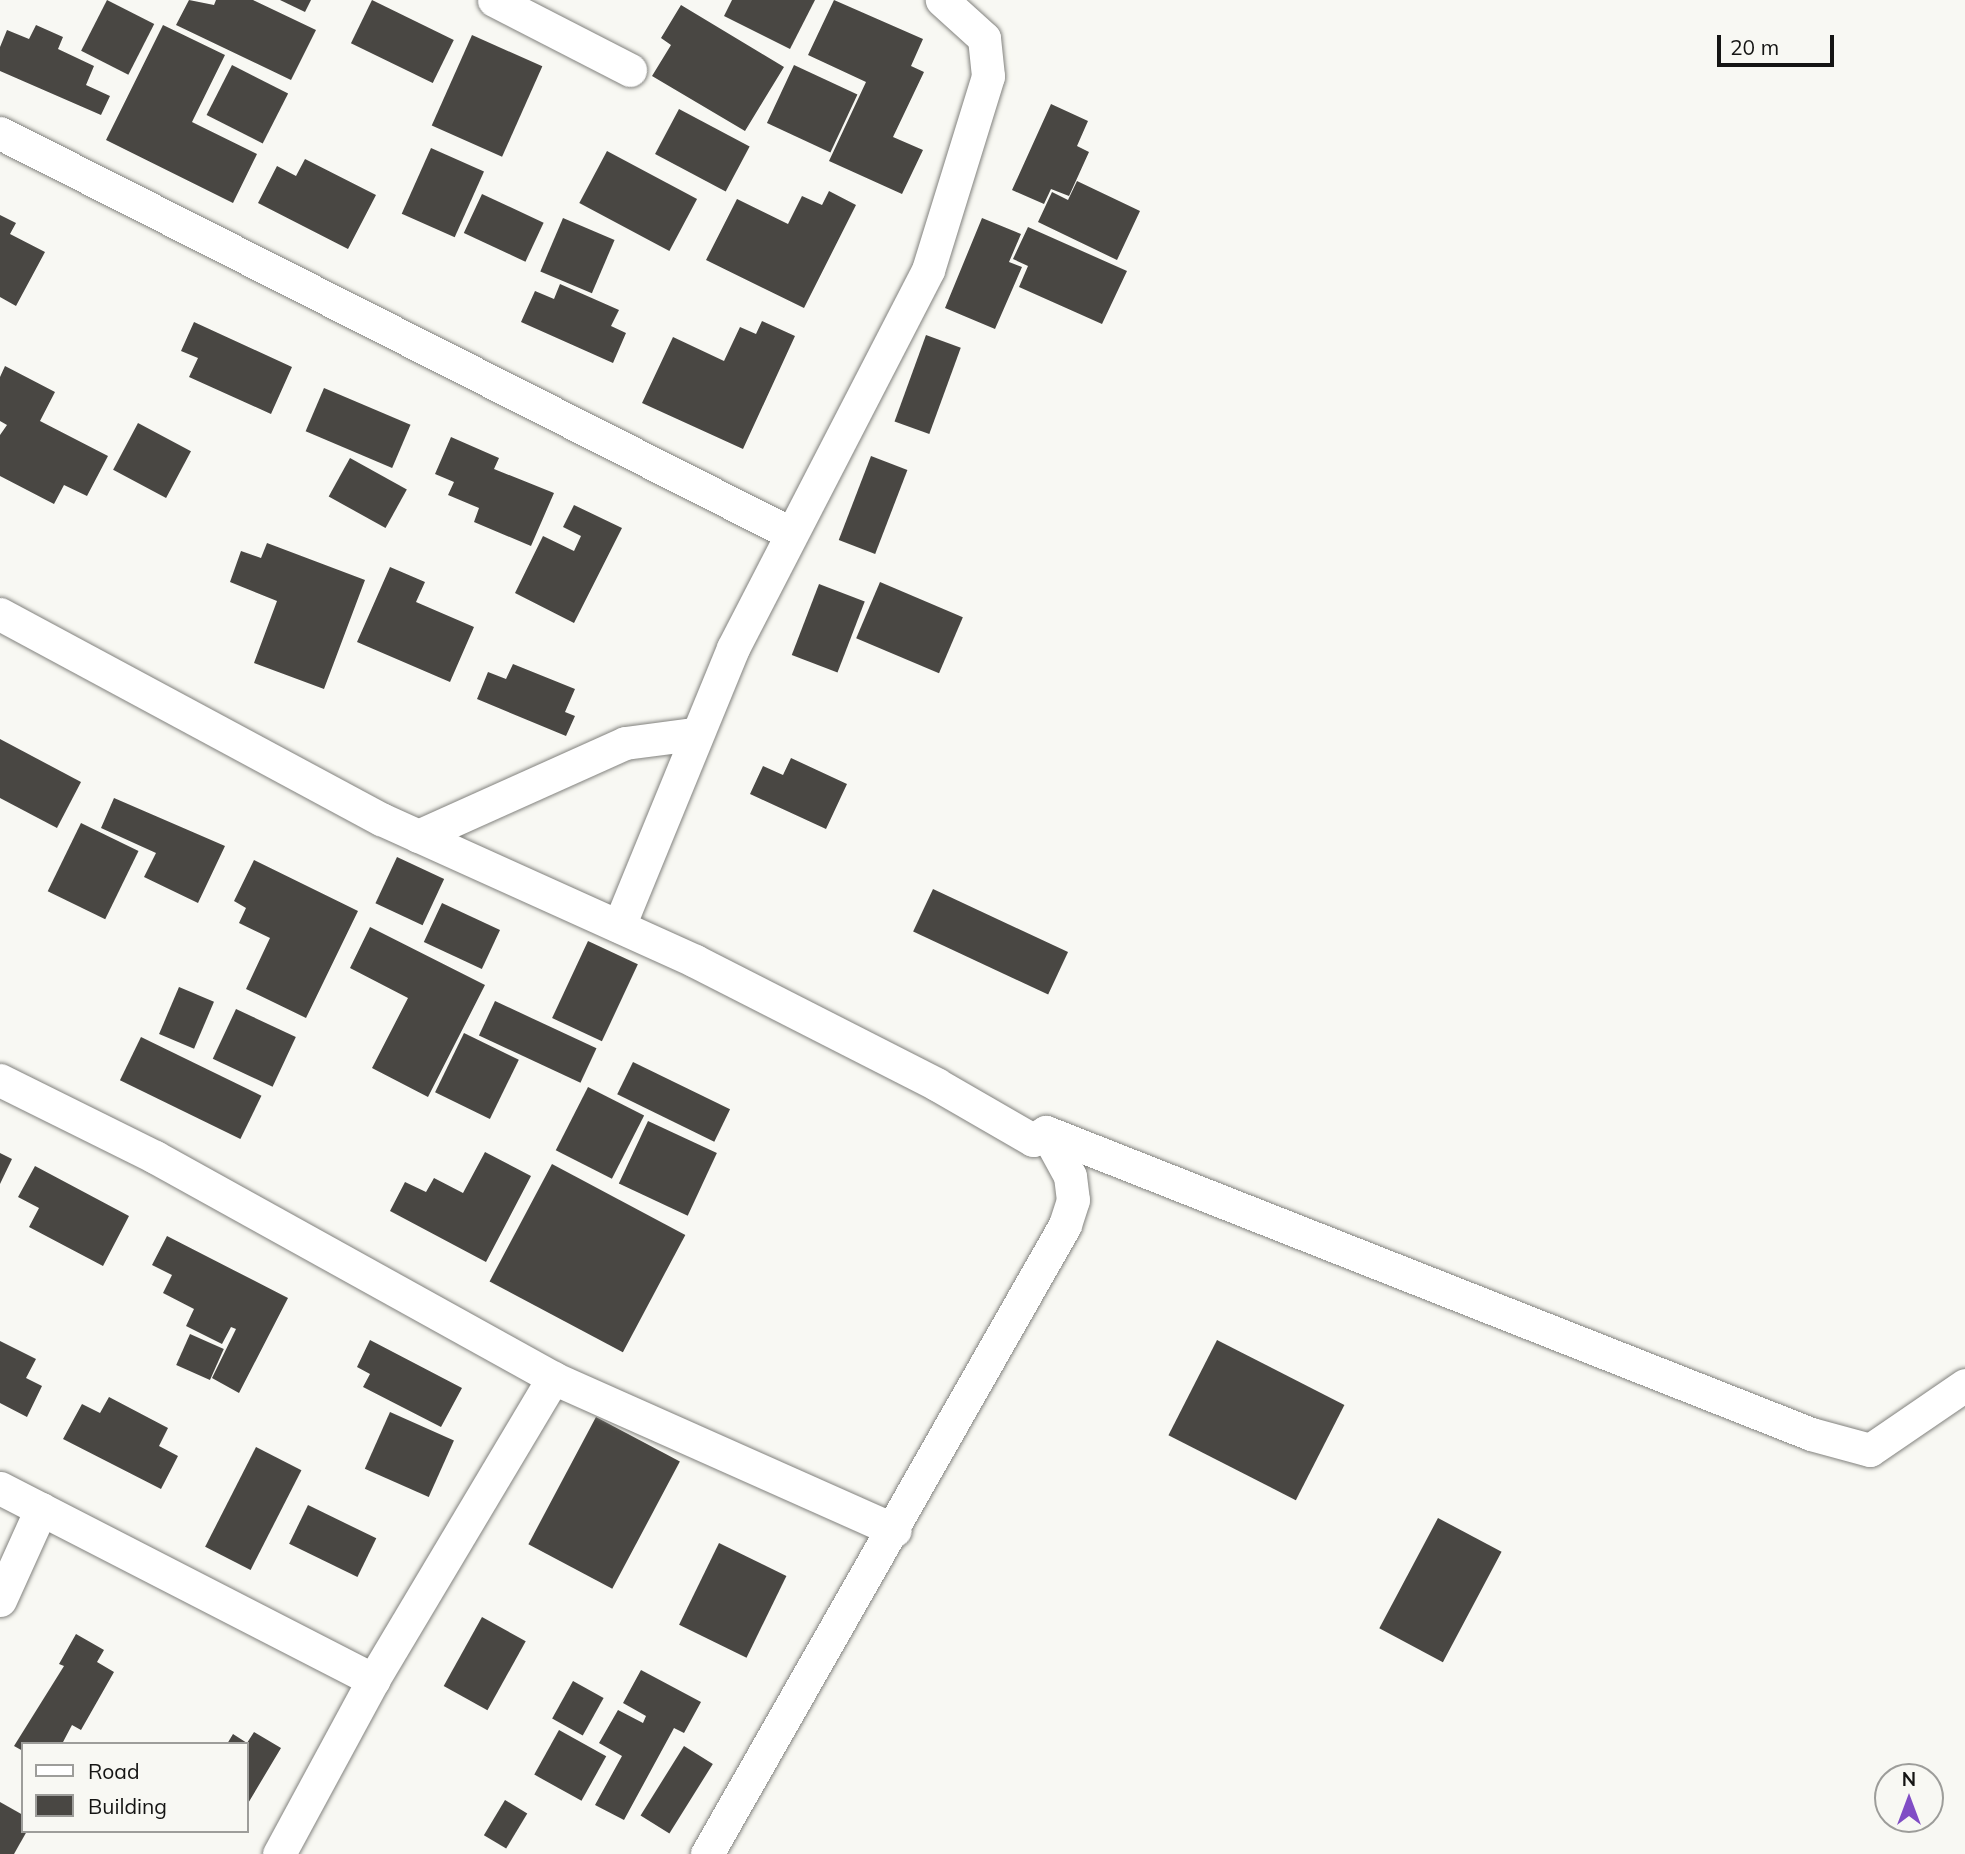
<!DOCTYPE html>
<style>
body{margin:0}
#map{position:relative;width:1965px;height:1854px;overflow:hidden;background:#f8f8f3;font-family:Mulish,sans-serif}
div>[style]{position:absolute}
[style*='--x']{left:calc(var(--x)*1px);top:calc(var(--y)*1px);width:calc(var(--w)*1px);rotate:calc(var(--a)*1deg)}
.building>*{inset:0;background:#494743;transform-origin:0 0}
.roads{filter:drop-shadow(0 0 2px #82827e) drop-shadow(0 0 2px #82827e)}
.minor>*{height:33px;margin:-16.5px;padding:0 16.5px;transform-origin:16.5px;border-radius:16.5px;background:#fff}
span{translate:-50% -50%;white-space:nowrap;text-align:center;line-height:1.15;-webkit-text-stroke:7px #f8f8f3;paint-order:stroke}
.legend{position:absolute;left:21px;top:1742px;width:228px;height:91px;box-sizing:border-box;background:#f8f8f3;border:2px solid #9d9d9a;margin:0;padding:9px 12px;list-style:none;font-size:21px;color:#151514}
.legend li{display:flex;align-items:center;gap:14px;height:35px}
.legend b{width:35px;border:2px solid #9d9d9a}
.north{position:absolute;left:1874px;top:1763px;width:70px;height:70px;box-sizing:border-box;background:#f8f8f3;border:2px solid #9d9d9a;border-radius:50%;rotate:0deg;font-size:19px;font-weight:700;line-height:28px;text-align:center;color:#151514}
.north::after{content:'';display:block;margin:auto;width:24px;height:32px;background:#804dc5;clip-path:polygon(50% 0,100% 100%,50% 72%,0 100%)}
.scale{position:absolute;left:1717px;top:35px;width:117px;height:32px;box-sizing:border-box;border:4px solid #151514;border-top:0;padding-left:9px;font-size:21px;line-height:24px;white-space:nowrap;color:#151514;-webkit-text-stroke:5px #f8f8f3;paint-order:stroke}
</style>
<div id="map">
<div class="building">
<i style="left:107px;top:0;width:53px;height:57px;rotate:27deg"></i>
<i style="clip-path:polygon(189px 0,214px 5px,216px 0,253px 0,316px 30px,291px 80px,176px 25px)"></i>
<i style="clip-path:polygon(280px 0,311px 0,305px 12px)"></i>
<i style="left:372px;top:0;width:91px;height:48px;rotate:26deg"></i>
<i style="clip-path:polygon(732px 0,815px 0,790px 49px,724px 16px)"></i>
<i style="clip-path:polygon(834px 0,923px 39px,911px 66px,924px 72px,893px 137px,923px 150px,902px 194px,829px 161px,866px 82px,808px 55px)"></i>
<i style="clip-path:polygon(681px 5px,784px 67px,745px 131px,652px 76px,671px 45px,661px 38px)"></i>
<i style="clip-path:polygon(36px 25px,63px 37px,58px 49px,94px 66px,86px 85px,110px 96px,101px 115px,0 71px,0 47px,7px 30px,29px 39px)"></i>
<i style="clip-path:polygon(163px 25px,225px 55px,192px 122px,257px 154px,233px 203px,106px 140px)"></i>
<i style="left:472px;top:35px;width:77px;height:99px;rotate:24deg"></i>
<i style="left:232px;top:65px;width:63px;height:56px;rotate:27deg"></i>
<i style="left:794px;top:65px;width:70px;height:64px;rotate:25deg"></i>
<i style="clip-path:polygon(1051px 104px,1088px 121px,1077px 146px,1089px 152px,1069px 196px,1051px 189px,1044px 204px,1012px 190px)"></i>
<i style="left:679px;top:109px;width:80px;height:51px;rotate:28deg"></i>
<i style="left:431px;top:148px;width:58px;height:72px;rotate:24deg"></i>
<i style="left:607px;top:151px;width:102px;height:59px;rotate:28deg"></i>
<i style="clip-path:polygon(305px 159px,376px 195px,348px 249px,258px 203px,277px 166px,296px 176px)"></i>
<i style="clip-path:polygon(1077px 181px,1140px 211px,1117px 260px,1038px 222px,1052px 192px,1068px 200px)"></i>
<i style="clip-path:polygon(829px 191px,856px 205px,804px 308px,706px 260px,737px 199px,788px 224px,802px 196px,822px 205px)"></i>
<i style="left:482px;top:194px;width:68px;height:43px;rotate:25deg"></i>
<i style="clip-path:polygon(0 215px,16px 223px,10px 234px,45px 252px,16px 306px,0 297px)"></i>
<i style="left:563px;top:218px;width:56px;height:58px;rotate:23deg"></i>
<i style="clip-path:polygon(982px 218px,1021px 234px,1009px 262px,1022px 267px,995px 329px,945px 308px)"></i>
<i style="clip-path:polygon(1028px 227px,1127px 271px,1102px 324px,1019px 287px,1028px 266px,1013px 259px)"></i>
<i style="clip-path:polygon(560px 284px,619px 310px,611px 326px,626px 333px,613px 363px,521px 322px,535px 291px,554px 299px)"></i>
<i style="clip-path:polygon(762px 321px,795px 336px,743px 449px,642px 403px,673px 337px,724px 361px,740px 327px,756px 334px)"></i>
<i style="clip-path:polygon(194px 322px,292px 367px,271px 414px,189px 377px,198px 358px,181px 351px)"></i>
<i style="left:926px;top:335px;width:37px;height:92px;rotate:20deg"></i>
<i style="clip-path:polygon(5px 366px,55px 392px,40px 421px,108px 456px,87px 496px,64px 485px,54px 504px,0 476px,0 435px,7px 425px,0 421px,0 377px)"></i>
<i style="left:324px;top:388px;width:94px;height:47px;rotate:23deg"></i>
<i style="left:138px;top:423px;width:60px;height:53px;rotate:28deg"></i>
<i style="clip-path:polygon(451px 437px,499px 458px,494px 469px,554px 493px,531px 546px,474px 522px,479px 508px,448px 495px,454px 482px,435px 474px)"></i>
<i style="left:871px;top:456px;width:39px;height:90px;rotate:21deg"></i>
<i style="left:350px;top:458px;width:65px;height:44px;rotate:29deg"></i>
<i style="clip-path:polygon(574px 505px,622px 528px,574px 623px,515px 593px,543px 536px,574px 551px,581px 536px,563px 527px)"></i>
<i style="clip-path:polygon(267px 543px,365px 580px,324px 689px,254px 663px,277px 601px,230px 582px,241px 551px,261px 558px)"></i>
<i style="clip-path:polygon(390px 567px,425px 582px,416px 602px,474px 627px,450px 682px,357px 642px)"></i>
<i style="left:880px;top:582px;width:90px;height:61px;rotate:23deg"></i>
<i style="left:819px;top:584px;width:49px;height:76px;rotate:21deg"></i>
<i style="clip-path:polygon(513px 664px,575px 689px,565px 712px,575px 716px,566px 736px,477px 699px,488px 672px,506px 679px)"></i>
<i style="clip-path:polygon(0 739px,81px 782px,57px 828px,0 798px)"></i>
<i style="clip-path:polygon(791px 758px,847px 784px,826px 829px,750px 794px,763px 766px,783px 775px)"></i>
<i style="clip-path:polygon(114px 798px,225px 846px,198px 903px,144px 877px,156px 853px,101px 828px)"></i>
<i style="left:81px;top:823px;width:64px;height:76px;rotate:26deg"></i>
<i style="left:397px;top:857px;width:52px;height:51px;rotate:25deg"></i>
<i style="clip-path:polygon(254px 860px,358px 911px,306px 1018px,246px 989px,270px 938px,239px 923px,246px 908px,234px 901px)"></i>
<i style="left:933px;top:889px;width:149px;height:47px;rotate:25deg"></i>
<i style="left:442px;top:903px;width:64px;height:43px;rotate:25deg"></i>
<i style="clip-path:polygon(370px 927px,485px 985px,428px 1097px,372px 1068px,408px 998px,350px 968px)"></i>
<i style="left:588px;top:941px;width:55px;height:85px;rotate:25deg"></i>
<i style="left:179px;top:987px;width:38px;height:51px;rotate:23deg"></i>
<i style="left:495px;top:1001px;width:112px;height:38px;rotate:25deg"></i>
<i style="left:236px;top:1009px;width:66px;height:55px;rotate:25deg"></i>
<i style="left:464px;top:1033px;width:61px;height:66px;rotate:26deg"></i>
<i style="left:141px;top:1037px;width:134px;height:48px;rotate:26deg"></i>
<i style="left:633px;top:1062px;width:108px;height:36px;rotate:26deg"></i>
<i style="left:588px;top:1087px;width:63px;height:71px;rotate:27deg"></i>
<i style="left:648px;top:1121px;width:76px;height:69px;rotate:25deg"></i>
<i style="clip-path:polygon(485px 1152px,531px 1176px,486px 1262px,390px 1211px,405px 1182px,426px 1192px,434px 1178px,463px 1193px)"></i>
<i style="clip-path:polygon(0 1153px,12px 1159px,0 1184px)"></i>
<i style="left:552px;top:1164px;width:151px;height:133px;rotate:28deg"></i>
<i style="clip-path:polygon(35px 1166px,129px 1216px,103px 1266px,29px 1227px,39px 1208px,18px 1197px)"></i>
<i style="clip-path:polygon(167px 1236px,288px 1298px,239px 1393px,212px 1378px,236px 1329px,231px 1327px,222px 1344px,186px 1326px,194px 1309px,163px 1293px,172px 1275px,152px 1265px)"></i>
<i style="left:190px;top:1334px;width:37px;height:34px;rotate:24deg"></i>
<i style="clip-path:polygon(370px 1340px,462px 1388px,441px 1427px,363px 1387px,370px 1374px,357px 1367px)"></i>
<i style="left:1217px;top:1340px;width:143px;height:107px;rotate:27deg"></i>
<i style="clip-path:polygon(0 1341px,36px 1359px,26px 1378px,42px 1386px,27px 1417px,0 1403px)"></i>
<i style="clip-path:polygon(109px 1397px,168px 1428px,159px 1446px,178px 1456px,161px 1489px,63px 1439px,82px 1404px,100px 1413px)"></i>
<i style="left:390px;top:1412px;width:70px;height:62px;rotate:24deg"></i>
<i style="left:596px;top:1417px;width:95px;height:144px;rotate:28deg"></i>
<i style="left:256px;top:1447px;width:51px;height:112px;rotate:27deg"></i>
<i style="left:308px;top:1505px;width:76px;height:43px;rotate:26deg"></i>
<i style="left:1438px;top:1518px;width:72px;height:125px;rotate:28deg"></i>
<i style="left:719px;top:1543px;width:75px;height:91px;rotate:26deg"></i>
<i style="left:482px;top:1617px;width:50px;height:79px;rotate:29deg"></i>
<i style="clip-path:polygon(76px 1634px,104px 1650px,97px 1662px,114px 1672px,81px 1730px,72px 1725px,62px 1744px,23px 1744px,23px 1751px,14px 1746px,64px 1666px,59px 1664px)"></i>
<i style="clip-path:polygon(641px 1670px,701px 1702px,684px 1733px,674px 1728px,624px 1820px,595px 1805px,622px 1756px,599px 1743px,618px 1710px,643px 1723px,646px 1716px,623px 1703px)"></i>
<i style="left:573px;top:1681px;width:35px;height:43px;rotate:29deg"></i>
<i style="left:559px;top:1730px;width:54px;height:51px;rotate:29deg"></i>
<i style="clip-path:polygon(254px 1732px,281px 1748px,247px 1805px,247px 1744px,227px 1744px,233px 1734px,247px 1743px)"></i>
<i style="left:684px;top:1746px;width:34px;height:82px;rotate:32deg"></i>
<i style="left:505px;top:1800px;width:26px;height:41px;rotate:31deg"></i>
<i style="clip-path:polygon(0 1802px,23px 1815px,27px 1831px,14px 1854px,0 1854px)"></i>
</div>
<div class="roads">
<div class="minor">
<i style="--x:494;--y:0;--w:153;--a:27.2"></i>
<i style="--x:0;--y:133;--w:885;--a:26.85"></i>
<i style="--x:0;--y:614;--w:433;--a:28.3"></i>
<i style="--x:381;--y:819;--w:345;--a:24.3"></i>
<i style="--x:695;--y:961;--w:271;--a:27"></i>
<i style="--x:936;--y:1084;--w:112;--a:30"></i>
<i style="--x:1033;--y:1140;--w:15;--a:-32"></i>
<i style="--x:1046;--y:1132;--w:50;--a:61.4"></i>
<i style="--x:1070;--y:1176;--w:24;--a:83"></i>
<i style="--x:1073;--y:1200;--w:26;--a:108"></i>
<i style="--x:1065;--y:1225;--w:724;--a:119.65"></i>
<i style="--x:418;--y:836;--w:227;--a:-24.2"></i>
<i style="--x:625;--y:743;--w:70;--a:-7.4"></i>
<i style="--x:619;--y:926;--w:300;--a:-67.7"></i>
<i style="--x:733;--y:648;--w:425;--a:-62.7"></i>
<i style="--x:928;--y:270;--w:203;--a:-72.8"></i>
<i style="--x:988;--y:76;--w:38;--a:-96"></i>
<i style="--x:984;--y:38;--w:57;--a:-137.9"></i>
<i style="--x:0;--y:1080;--w:173;--a:26.4"></i>
<i style="--x:155;--y:1157;--w:455;--a:29"></i>
<i style="--x:553;--y:1378;--w:374;--a:24"></i>
<i style="--x:1046;--y:1132;--w:822;--a:21.54"></i>
<i style="--x:1811;--y:1434;--w:61;--a:15.2"></i>
<i style="--x:1870;--y:1450;--w:115;--a:-34.4"></i>
<i style="--x:0;--y:1488;--w:420;--a:27.2"></i>
<i style="--x:0;--y:1600;--w:100;--a:-65.7"></i>
<i style="--x:279;--y:1854;--w:198;--a:-61.6"></i>
<i style="--x:373;--y:1680;--w:352;--a:-59.2"></i>
</div>
</div>
<ul class="legend">
<li><b style="height:9px;background:#fff"></b>Road</li>
<li><b style="height:19px;background:#494743"></b>Building</li>
</ul>
<div class="north">N</div>
<div class="scale">20 m</div>
</div>
